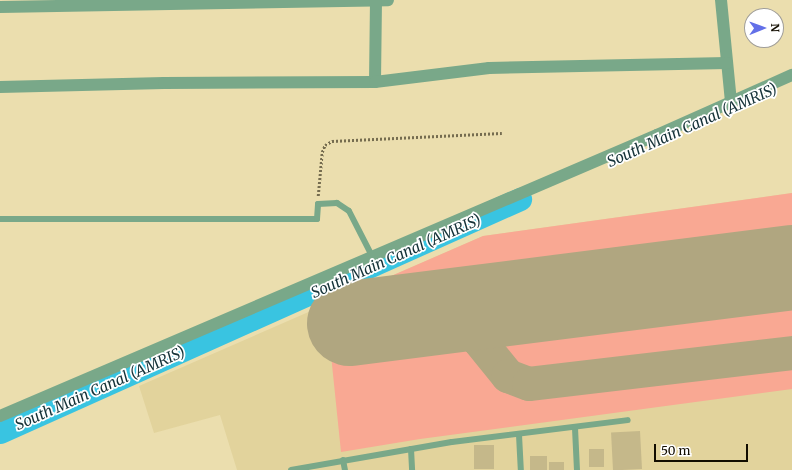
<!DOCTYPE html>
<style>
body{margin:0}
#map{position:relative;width:792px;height:470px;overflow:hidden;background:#ebdeae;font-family:Merriweather,serif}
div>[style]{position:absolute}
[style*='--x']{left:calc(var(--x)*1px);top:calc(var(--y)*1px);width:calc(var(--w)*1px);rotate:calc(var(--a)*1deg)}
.built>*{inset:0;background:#e2d39c}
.green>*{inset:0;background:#f9a893}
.river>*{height:23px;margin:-11.5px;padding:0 11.5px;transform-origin:11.5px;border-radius:11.5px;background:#39c4e1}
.taxiway>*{height:34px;margin:-17px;padding:0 17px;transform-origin:17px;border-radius:17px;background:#b0a680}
.runway>*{height:85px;margin:-42.5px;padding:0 42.5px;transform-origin:42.5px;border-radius:42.5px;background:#b0a680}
.building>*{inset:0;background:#c5b88a;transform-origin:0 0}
.path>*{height:2.5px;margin-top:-1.25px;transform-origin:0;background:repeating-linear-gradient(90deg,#756c4f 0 2px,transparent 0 4px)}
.lane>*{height:6px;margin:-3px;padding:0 3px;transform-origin:3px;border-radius:3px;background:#79a889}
.street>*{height:12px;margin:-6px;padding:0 6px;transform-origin:6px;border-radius:6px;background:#79a889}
span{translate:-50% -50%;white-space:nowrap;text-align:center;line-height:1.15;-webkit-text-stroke:3.5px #fff;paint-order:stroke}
.water-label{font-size:15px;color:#153238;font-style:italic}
.north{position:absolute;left:744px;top:8px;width:40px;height:40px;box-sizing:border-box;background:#fff;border:1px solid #a09e99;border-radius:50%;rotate:89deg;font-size:11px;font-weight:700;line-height:16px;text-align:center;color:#120d00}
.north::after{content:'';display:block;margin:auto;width:14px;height:18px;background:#6370e8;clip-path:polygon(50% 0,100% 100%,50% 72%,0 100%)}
.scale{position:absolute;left:654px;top:444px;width:94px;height:18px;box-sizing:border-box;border:2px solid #120d00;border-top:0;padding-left:5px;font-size:12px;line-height:14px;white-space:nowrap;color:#120d00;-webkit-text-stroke:3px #fff;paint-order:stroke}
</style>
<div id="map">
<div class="built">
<i style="clip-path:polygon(792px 193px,792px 470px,237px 470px,220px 415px,154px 433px,139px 386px,483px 236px)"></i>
</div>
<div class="green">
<i style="clip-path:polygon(792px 193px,792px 238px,359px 290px,483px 236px)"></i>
<i style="clip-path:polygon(792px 297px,792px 343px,533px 376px,525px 375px,516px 371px,506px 353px,505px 342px,509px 332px)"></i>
<i style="clip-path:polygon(458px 339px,475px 347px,486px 364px,514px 391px,523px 394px,546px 394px,792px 364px,792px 389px,420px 439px,341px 452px,331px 355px)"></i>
</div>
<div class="river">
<i style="--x:0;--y:432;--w:570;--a:-24.14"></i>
</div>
<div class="taxiway">
<i style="--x:440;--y:312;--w:47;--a:35.4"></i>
<i style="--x:478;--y:339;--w:48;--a:-49.3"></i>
<i style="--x:478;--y:339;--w:48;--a:51"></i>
<i style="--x:508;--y:376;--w:22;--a:21"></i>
<i style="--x:529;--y:384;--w:265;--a:-6.7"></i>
</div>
<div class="runway">
<i style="--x:349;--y:323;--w:447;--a:-7.2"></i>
</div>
<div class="building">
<i style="left:640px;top:431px;width:38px;height:29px;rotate:87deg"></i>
<i style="left:474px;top:445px;width:20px;height:24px"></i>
<i style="left:589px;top:449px;width:15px;height:18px"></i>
<i style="left:530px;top:456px;width:17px;height:14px"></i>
<i style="left:549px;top:462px;width:15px;height:8px"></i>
</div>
<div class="path">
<i style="--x:318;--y:196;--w:44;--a:-84.8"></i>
<i style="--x:322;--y:152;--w:8;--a:-67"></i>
<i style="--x:325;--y:145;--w:8;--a:-30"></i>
<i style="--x:332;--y:141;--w:170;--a:-2.7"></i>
</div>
<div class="lane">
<i style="--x:0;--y:219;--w:317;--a:0"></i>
<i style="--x:317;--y:219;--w:15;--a:-86"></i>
<i style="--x:318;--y:204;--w:19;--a:-3"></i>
<i style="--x:337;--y:203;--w:14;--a:34"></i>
<i style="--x:349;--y:211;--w:51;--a:62.9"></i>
<i style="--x:575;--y:428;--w:42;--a:87.3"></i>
<i style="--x:519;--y:435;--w:35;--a:87"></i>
<i style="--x:411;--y:449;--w:21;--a:87"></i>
<i style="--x:343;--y:460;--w:10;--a:79"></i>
<i style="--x:291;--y:470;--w:163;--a:-9.9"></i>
<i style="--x:452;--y:442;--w:177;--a:-7.1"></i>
</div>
<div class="street">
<i style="--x:721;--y:0;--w:102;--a:84.4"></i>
<i style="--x:0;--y:7;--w:388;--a:-1"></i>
<i style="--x:375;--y:82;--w:82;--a:-89.3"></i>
<i style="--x:0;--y:87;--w:164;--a:-1.4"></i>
<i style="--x:164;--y:83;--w:211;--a:-0.3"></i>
<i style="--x:375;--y:82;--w:115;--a:-7"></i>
<i style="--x:489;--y:68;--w:238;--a:-1.2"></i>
<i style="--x:0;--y:416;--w:715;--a:-23.16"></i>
<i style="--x:657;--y:135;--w:148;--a:-24"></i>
</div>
<div class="water-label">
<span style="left:692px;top:125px;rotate:-24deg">South Main Canal (AMRIS)</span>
<span style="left:396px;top:256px;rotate:-24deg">South Main Canal (AMRIS)</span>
<span style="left:100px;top:388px;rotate:-24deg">South Main Canal (AMRIS)</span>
</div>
<div class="north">N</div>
<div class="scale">50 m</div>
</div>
